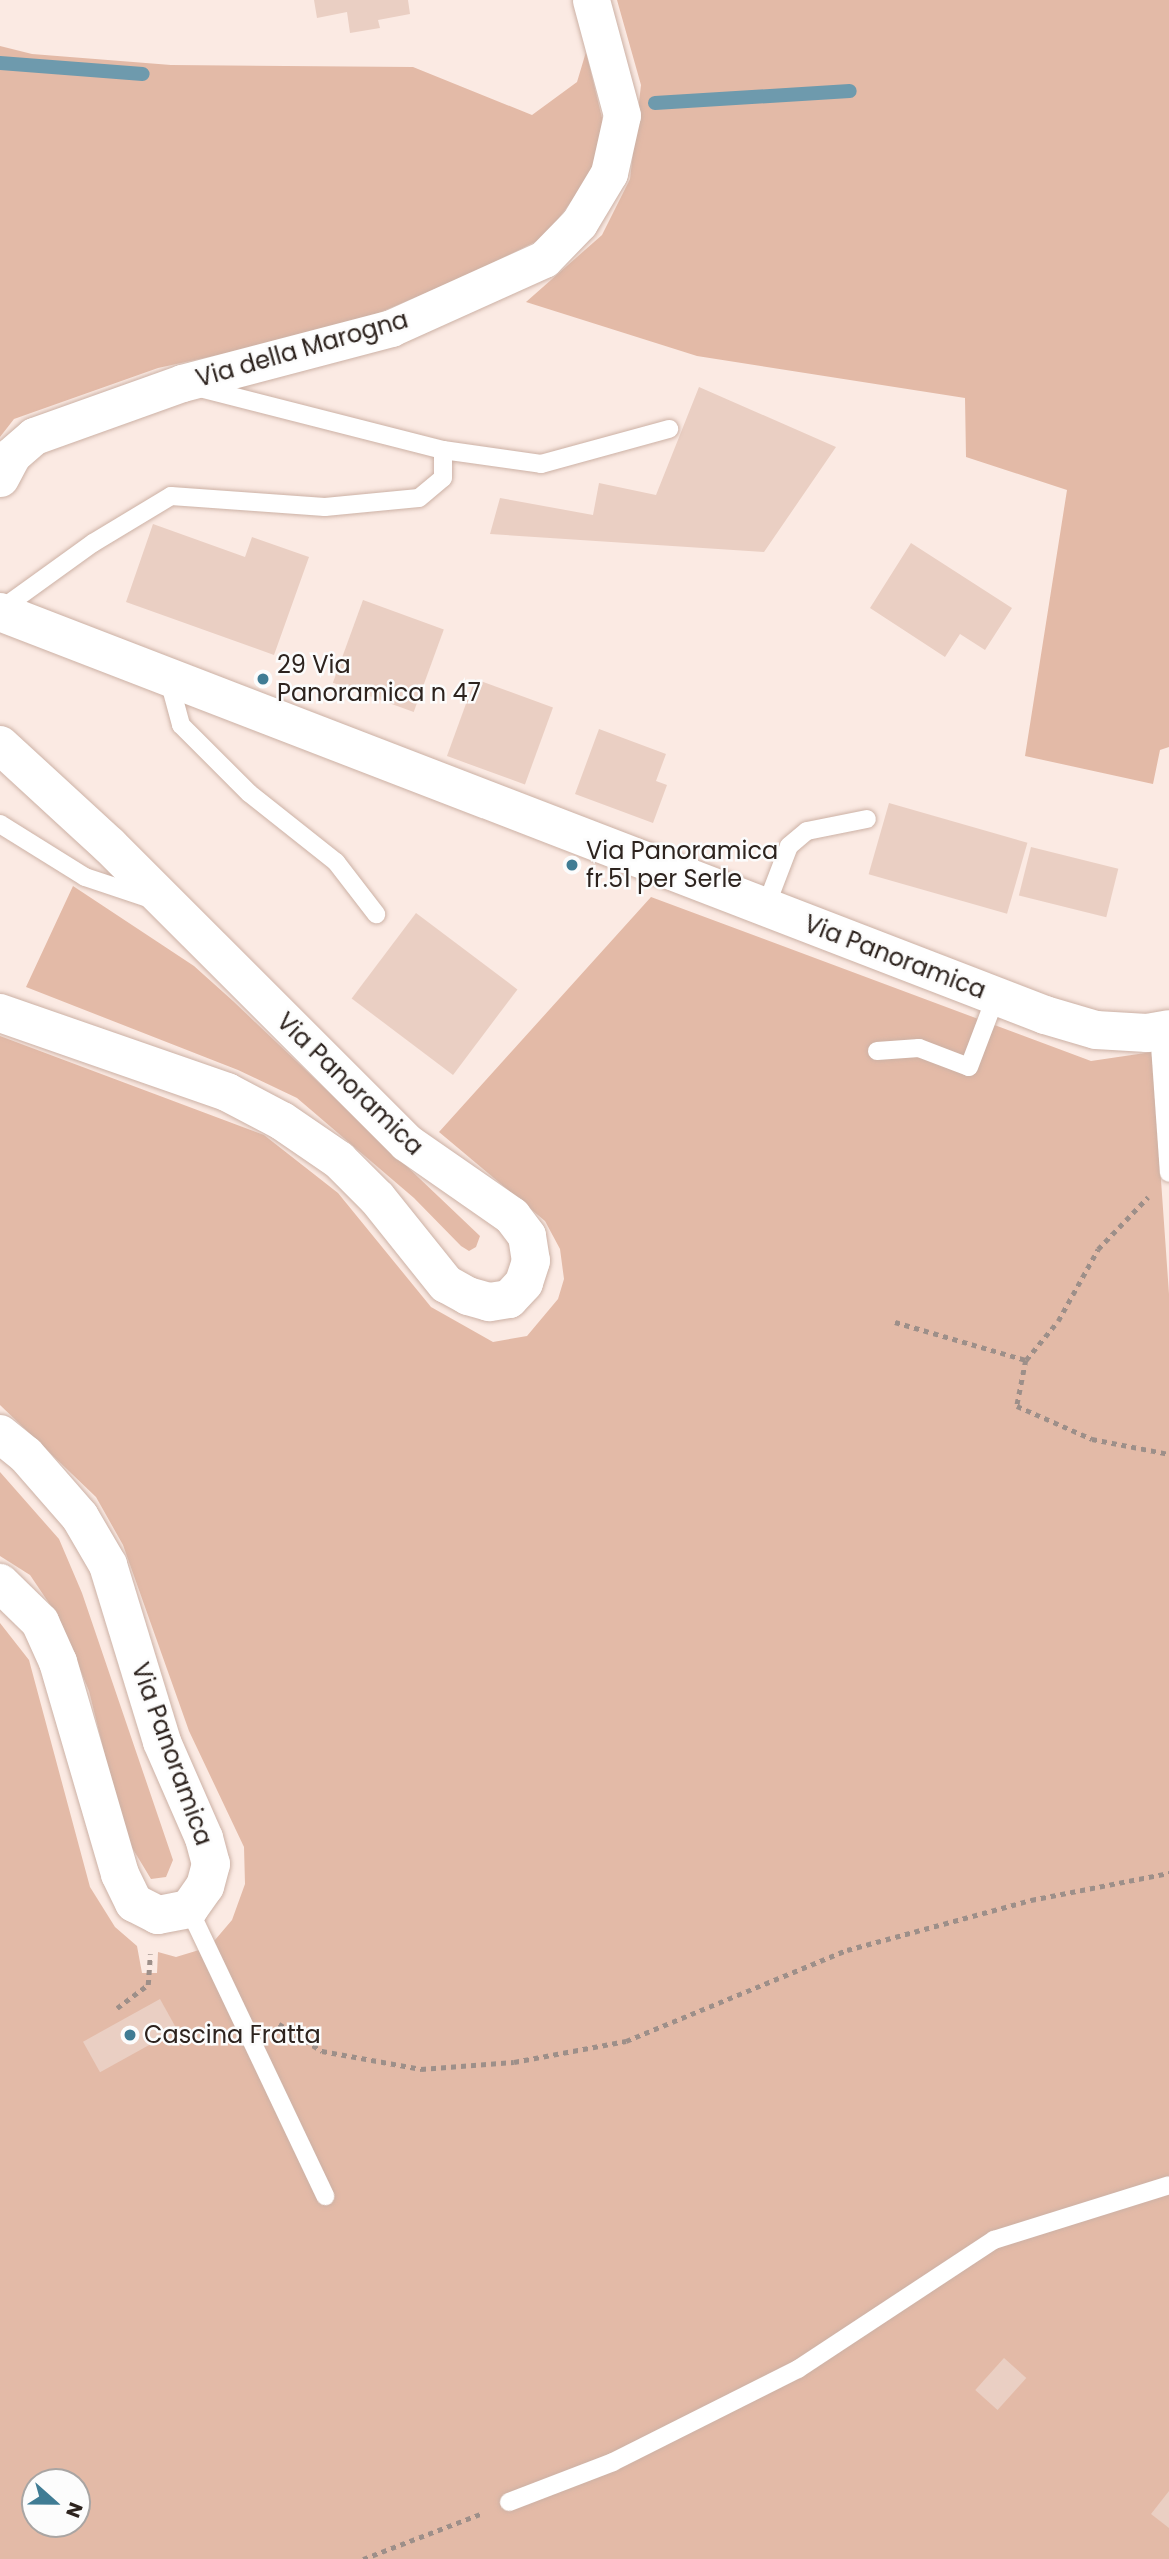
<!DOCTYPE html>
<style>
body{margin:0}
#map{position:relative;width:1169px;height:2559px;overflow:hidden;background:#fbeae3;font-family:Poppins,sans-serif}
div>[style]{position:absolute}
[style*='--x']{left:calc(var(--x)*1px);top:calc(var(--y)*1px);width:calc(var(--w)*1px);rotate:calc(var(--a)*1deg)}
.green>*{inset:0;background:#e3baa7}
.stream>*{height:14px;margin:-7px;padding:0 7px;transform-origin:7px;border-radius:7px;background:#6e9aad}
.building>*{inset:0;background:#eacfc3;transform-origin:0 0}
.path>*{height:4.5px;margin-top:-2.25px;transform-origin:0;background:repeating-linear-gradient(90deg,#9d8f89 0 5px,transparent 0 10px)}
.roads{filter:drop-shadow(0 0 2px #ccb1a5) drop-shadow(0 0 2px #ccb1a5)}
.service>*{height:18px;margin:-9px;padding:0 9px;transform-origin:9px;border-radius:9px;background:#fff}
.minor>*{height:37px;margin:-18.5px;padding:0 18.5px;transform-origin:18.5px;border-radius:18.5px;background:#fff}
.tertiary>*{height:38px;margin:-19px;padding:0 19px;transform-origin:19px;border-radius:19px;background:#fff}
.dots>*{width:19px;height:19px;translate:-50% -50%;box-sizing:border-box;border:4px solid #fcfcfc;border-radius:50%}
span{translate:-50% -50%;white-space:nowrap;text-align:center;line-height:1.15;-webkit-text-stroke:5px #fcfcfc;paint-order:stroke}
.street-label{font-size:24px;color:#2d231e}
.poi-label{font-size:24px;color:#2d231e}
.left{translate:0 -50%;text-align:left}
.north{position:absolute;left:21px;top:2468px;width:70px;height:70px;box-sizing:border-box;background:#fcfcfc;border:2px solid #a9a5a3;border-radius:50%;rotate:111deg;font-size:19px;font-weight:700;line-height:28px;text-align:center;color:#2d231e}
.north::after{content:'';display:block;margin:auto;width:24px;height:32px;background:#407c94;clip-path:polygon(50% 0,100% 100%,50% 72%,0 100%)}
</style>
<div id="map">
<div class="green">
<i style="clip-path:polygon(617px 0,1169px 0,1169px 747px,1160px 750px,1153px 784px,1025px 756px,1067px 490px,966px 457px,965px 398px,697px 356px,526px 302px,602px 235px,630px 179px,641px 85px)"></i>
<i style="clip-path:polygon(0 46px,32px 54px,171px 65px,413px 67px,532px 115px,577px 82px,586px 52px,603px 122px,600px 152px,587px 180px,545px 237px,468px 275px,343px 328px,158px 368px,14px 419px,0 437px)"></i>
<i style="clip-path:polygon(73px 886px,194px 966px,233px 1001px,480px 1236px,476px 1247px,469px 1251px,461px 1246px,414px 1198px,297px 1098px,238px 1070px,26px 987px)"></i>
<i style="clip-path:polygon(evenodd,651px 897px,1091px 1061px,1152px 1052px,1169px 1294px,1169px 2559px,0 2559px,0 1623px,29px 1660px,90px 1887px,115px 1927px,137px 1946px,142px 1973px,157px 1973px,158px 1952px,176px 1957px,209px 1947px,232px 1920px,245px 1884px,244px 1847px,189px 1731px,123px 1545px,96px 1497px,0 1405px,0 1036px,264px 1135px,338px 1193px,431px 1307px,493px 1342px,527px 1336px,558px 1299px,564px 1279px,560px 1249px,545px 1221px,439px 1132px,651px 897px,35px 2482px,77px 2482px,77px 2524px,35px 2524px,35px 2482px)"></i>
<i style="clip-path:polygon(0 1472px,59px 1539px,82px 1593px,173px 1860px,166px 1877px,151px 1879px,125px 1836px,89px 1691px,59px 1618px,30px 1575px,0 1556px)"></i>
</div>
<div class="stream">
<i style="--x:0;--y:63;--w:143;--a:4.4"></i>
<i style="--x:655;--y:103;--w:195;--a:-3.5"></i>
</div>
<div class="building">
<i style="clip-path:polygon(314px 0,408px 0,410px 14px,378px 20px,380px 28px,350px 33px,347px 12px,317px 18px)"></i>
<i style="clip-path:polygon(699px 387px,836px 447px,764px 552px,490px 534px,500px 498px,593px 515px,599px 483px,656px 495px)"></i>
<i style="clip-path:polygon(153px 524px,245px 557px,252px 537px,309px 557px,274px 655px,126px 602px)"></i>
<i style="clip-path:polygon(911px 543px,1012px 608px,985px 650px,960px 634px,945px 657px,870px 608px)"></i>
<i style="left:363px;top:600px;width:86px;height:88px;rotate:20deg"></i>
<i style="left:475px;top:679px;width:83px;height:82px;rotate:20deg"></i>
<i style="clip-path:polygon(599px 729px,666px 754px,656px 781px,667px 785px,653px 823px,575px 794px)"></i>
<i style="left:889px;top:803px;width:144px;height:74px;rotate:16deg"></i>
<i style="left:1031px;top:847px;width:90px;height:50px;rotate:14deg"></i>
<i style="left:416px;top:913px;width:127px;height:107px;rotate:37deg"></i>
<i style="left:160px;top:1999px;width:35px;height:88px;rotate:61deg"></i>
<i style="left:1004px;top:2358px;width:30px;height:43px;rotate:42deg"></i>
<i style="clip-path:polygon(1169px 2491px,1169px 2528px,1151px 2514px)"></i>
</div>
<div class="path">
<i style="--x:895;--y:1322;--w:136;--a:16.2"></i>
<i style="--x:1026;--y:1360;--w:50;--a:-50.6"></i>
<i style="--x:1058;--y:1321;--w:82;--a:-60.9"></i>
<i style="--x:1098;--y:1249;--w:72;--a:-46.1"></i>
<i style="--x:1026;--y:1360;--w:47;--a:101.1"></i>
<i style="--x:1017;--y:1406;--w:82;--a:23.7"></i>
<i style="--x:1092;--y:1439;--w:78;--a:11"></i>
<i style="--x:117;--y:2008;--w:39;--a:-37"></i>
<i style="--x:148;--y:1985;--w:31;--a:-86"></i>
<i style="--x:279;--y:2024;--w:51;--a:32.1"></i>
<i style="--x:322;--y:2051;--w:101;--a:10.3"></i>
<i style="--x:421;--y:2069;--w:93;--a:-4.3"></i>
<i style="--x:514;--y:2062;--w:114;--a:-10.6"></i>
<i style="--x:626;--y:2041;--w:239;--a:-22.4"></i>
<i style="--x:847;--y:1950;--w:191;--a:-15.2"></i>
<i style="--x:1031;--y:1900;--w:141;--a:-11.1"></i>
<i style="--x:363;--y:2559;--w:129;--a:-21"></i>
</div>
<div class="roads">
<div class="service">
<i style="--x:443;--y:450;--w:99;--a:8.1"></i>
<i style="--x:541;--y:464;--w:133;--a:-15.3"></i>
<i style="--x:0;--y:610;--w:115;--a:-35.8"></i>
<i style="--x:93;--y:543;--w:91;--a:-31.1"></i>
<i style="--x:171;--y:496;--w:154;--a:4.1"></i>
<i style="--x:325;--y:507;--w:94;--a:-5.5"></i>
<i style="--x:419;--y:498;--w:31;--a:-40"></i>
<i style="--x:443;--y:478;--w:28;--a:-90"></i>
<i style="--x:443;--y:450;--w:256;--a:-165.7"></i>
<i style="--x:168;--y:677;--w:50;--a:74.8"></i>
<i style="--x:181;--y:725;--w:96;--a:45"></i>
<i style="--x:249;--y:793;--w:111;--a:38.4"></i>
<i style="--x:336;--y:862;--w:66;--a:52.4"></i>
<i style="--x:0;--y:824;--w:100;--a:31.9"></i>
<i style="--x:85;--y:877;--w:70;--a:18.4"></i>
<i style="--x:766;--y:906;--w:64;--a:-69"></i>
<i style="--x:789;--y:846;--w:23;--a:-40"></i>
<i style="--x:807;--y:831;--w:61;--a:-11.3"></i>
<i style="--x:1159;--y:1031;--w:142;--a:86"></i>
<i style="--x:877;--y:1051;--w:42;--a:-4.1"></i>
<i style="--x:919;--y:1048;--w:53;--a:20.8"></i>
<i style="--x:969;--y:1067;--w:76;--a:-69.2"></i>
<i style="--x:189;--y:1909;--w:318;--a:64.6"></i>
<i style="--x:509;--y:2502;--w:111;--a:-21"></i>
<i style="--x:613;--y:2462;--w:207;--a:-26.7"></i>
<i style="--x:798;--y:2369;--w:235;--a:-33.4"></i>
<i style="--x:994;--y:2240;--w:183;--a:-17.4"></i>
</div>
<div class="minor">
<i style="--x:0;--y:478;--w:26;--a:-62"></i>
<i style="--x:12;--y:455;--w:29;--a:-41"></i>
<i style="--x:34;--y:436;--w:157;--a:-19.7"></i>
<i style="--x:182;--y:383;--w:216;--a:-14.7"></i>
<i style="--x:391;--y:328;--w:168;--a:-24.3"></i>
<i style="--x:544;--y:259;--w:50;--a:-45.8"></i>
<i style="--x:579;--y:223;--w:58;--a:-59"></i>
<i style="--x:609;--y:173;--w:59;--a:-77.4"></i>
<i style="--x:622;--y:115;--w:119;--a:-105.1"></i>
</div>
<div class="tertiary">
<i style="--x:0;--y:612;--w:1120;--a:21.09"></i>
<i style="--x:1045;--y:1015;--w:53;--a:16.4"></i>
<i style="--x:1096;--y:1030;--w:51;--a:3.4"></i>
<i style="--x:1147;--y:1033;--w:22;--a:-10"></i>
<i style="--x:0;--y:745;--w:149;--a:42.6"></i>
<i style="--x:110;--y:846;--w:420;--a:45"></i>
<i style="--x:407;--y:1143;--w:128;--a:34.8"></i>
<i style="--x:512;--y:1216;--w:25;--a:53"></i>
<i style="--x:527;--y:1236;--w:25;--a:81"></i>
<i style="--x:531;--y:1261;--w:23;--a:108"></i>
<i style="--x:524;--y:1283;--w:22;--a:133"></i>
<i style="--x:509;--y:1299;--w:20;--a:171"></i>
<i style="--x:489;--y:1302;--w:22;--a:-164"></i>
<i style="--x:468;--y:1296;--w:25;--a:-151"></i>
<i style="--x:446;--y:1284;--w:110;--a:-128.7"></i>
<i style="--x:377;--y:1198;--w:54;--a:-135"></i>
<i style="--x:339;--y:1160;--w:69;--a:-145.6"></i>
<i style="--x:282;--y:1121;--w:62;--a:-152.2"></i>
<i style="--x:227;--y:1092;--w:240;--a:-160.8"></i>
<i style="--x:0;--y:1434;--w:33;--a:39"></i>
<i style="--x:26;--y:1455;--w:82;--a:48.9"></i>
<i style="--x:80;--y:1517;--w:56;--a:59.7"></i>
<i style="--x:108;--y:1565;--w:185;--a:73"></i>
<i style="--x:162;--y:1742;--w:105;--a:66.4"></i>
<i style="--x:204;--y:1838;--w:27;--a:75"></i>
<i style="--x:211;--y:1864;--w:23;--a:105"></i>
<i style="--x:205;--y:1886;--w:28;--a:125"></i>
<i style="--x:189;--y:1909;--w:32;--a:169"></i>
<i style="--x:158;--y:1915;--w:27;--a:-153"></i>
<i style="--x:134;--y:1903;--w:32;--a:-116"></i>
<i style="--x:120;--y:1874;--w:221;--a:-106.3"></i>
<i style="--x:58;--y:1662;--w:44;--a:-114.2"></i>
<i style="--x:40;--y:1622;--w:56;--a:-135.7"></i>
</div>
</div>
<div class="dots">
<i style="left:263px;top:679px;background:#407c94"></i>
<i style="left:572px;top:865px;background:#407c94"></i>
<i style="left:130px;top:2035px;background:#407c94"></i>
</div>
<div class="street-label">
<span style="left:302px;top:349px;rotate:-16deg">Via della Marogna</span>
<span style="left:895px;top:957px;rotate:21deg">Via Panoramica</span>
<span style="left:350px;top:1084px;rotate:44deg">Via Panoramica</span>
<span style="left:172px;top:1754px;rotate:70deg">Via Panoramica</span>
</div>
<div class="poi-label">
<span class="left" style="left:277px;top:679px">29 Via<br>Panoramica n 47</span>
<span class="left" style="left:586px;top:865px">Via Panoramica<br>fr.51 per Serle</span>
<span class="left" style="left:144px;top:2035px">Cascina Fratta</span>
</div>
<div class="north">N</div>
</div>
